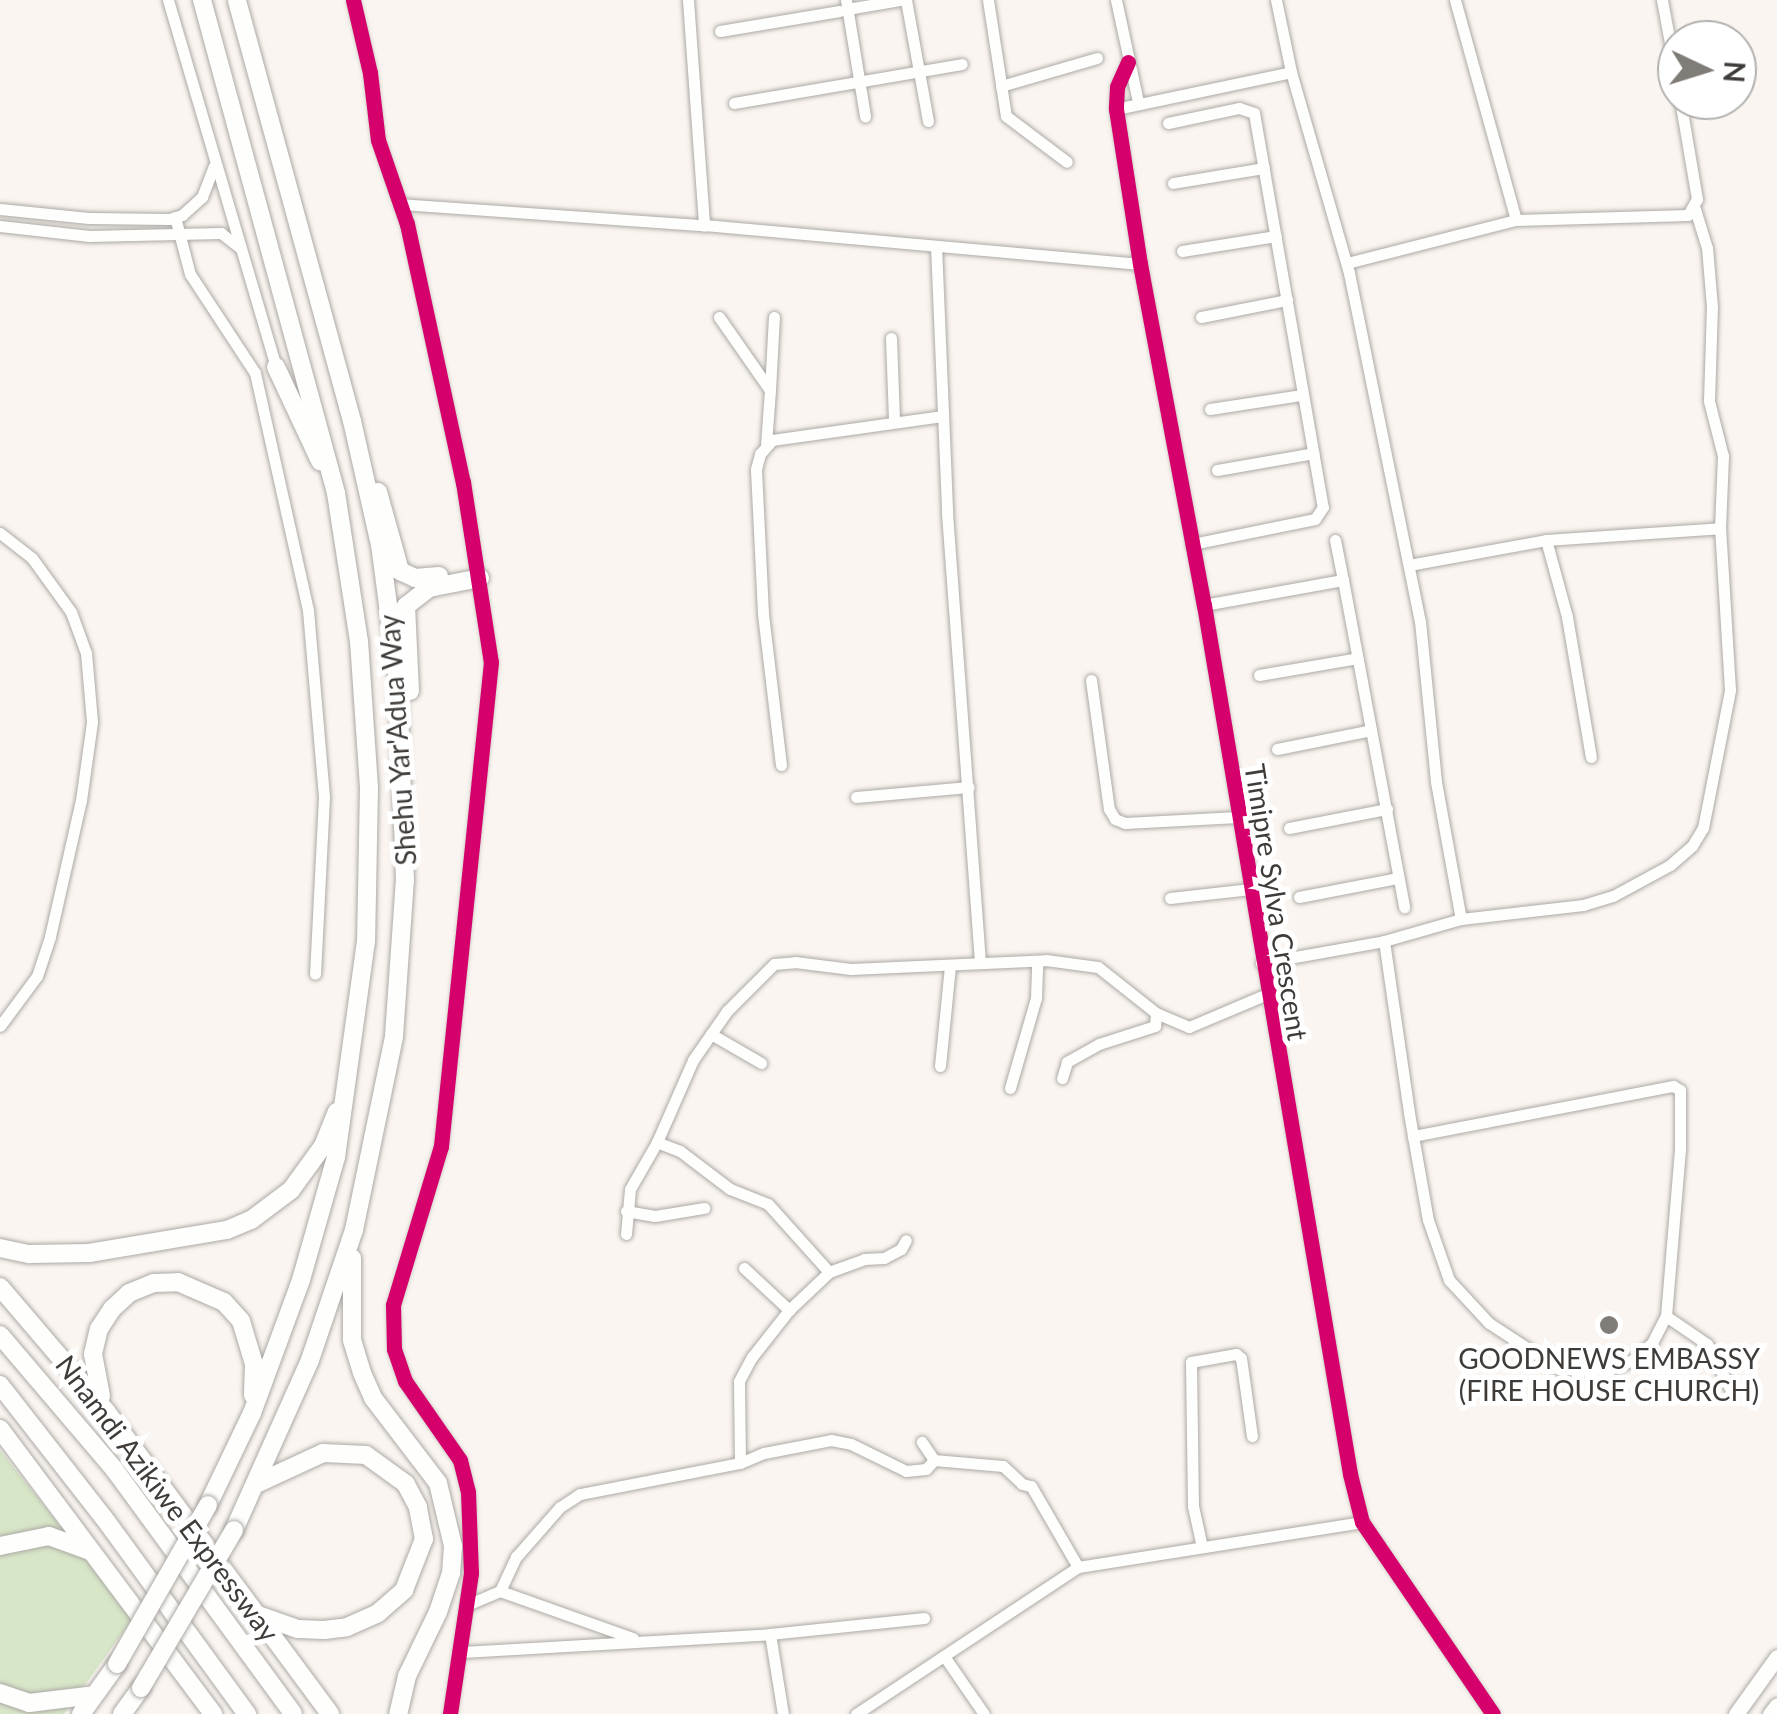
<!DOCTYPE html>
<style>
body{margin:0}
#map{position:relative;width:1777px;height:1714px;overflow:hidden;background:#faf5f0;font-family:Lato,sans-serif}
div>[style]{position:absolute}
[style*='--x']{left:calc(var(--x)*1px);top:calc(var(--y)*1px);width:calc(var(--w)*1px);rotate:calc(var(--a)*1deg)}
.green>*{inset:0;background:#d7e6c7}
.roads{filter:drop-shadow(0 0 2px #aca9a5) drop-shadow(0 0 2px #aca9a5)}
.minor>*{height:11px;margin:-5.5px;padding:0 5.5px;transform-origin:5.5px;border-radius:5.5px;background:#fefefd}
.major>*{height:15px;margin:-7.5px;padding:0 7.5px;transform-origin:7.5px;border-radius:7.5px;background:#fefefd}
.highway>*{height:18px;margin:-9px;padding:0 9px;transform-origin:9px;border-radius:9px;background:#fefefd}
.bridges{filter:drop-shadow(0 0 2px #aca9a5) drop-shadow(0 0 2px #aca9a5)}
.highway-bridge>*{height:18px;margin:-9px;padding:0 9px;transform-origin:9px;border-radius:9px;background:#fefefd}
.cycleway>*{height:15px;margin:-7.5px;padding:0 7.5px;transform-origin:7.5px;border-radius:7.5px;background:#d6006c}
.dots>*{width:28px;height:28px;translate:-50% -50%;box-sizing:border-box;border:5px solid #fff;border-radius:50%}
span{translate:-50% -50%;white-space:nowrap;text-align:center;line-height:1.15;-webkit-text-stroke:10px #fff;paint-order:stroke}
.street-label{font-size:28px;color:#3f3b38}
.poi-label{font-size:28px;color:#3f3b38}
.north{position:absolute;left:1657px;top:20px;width:100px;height:100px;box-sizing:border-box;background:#fff;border:2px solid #b2b1af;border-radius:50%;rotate:94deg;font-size:28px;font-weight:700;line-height:40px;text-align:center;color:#3f3b38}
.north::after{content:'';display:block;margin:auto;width:35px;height:45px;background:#807c78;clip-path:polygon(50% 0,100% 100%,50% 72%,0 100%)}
</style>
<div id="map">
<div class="green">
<i style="clip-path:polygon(0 1450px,133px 1618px,64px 1714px,0 1714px)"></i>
</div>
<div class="roads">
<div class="minor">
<i style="--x:168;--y:0;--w:383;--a:73.6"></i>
<i style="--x:353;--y:0;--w:75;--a:76.9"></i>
<i style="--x:370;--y:73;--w:67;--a:83.2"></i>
<i style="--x:378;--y:140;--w:89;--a:71"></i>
<i style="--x:407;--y:224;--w:264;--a:77.8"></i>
<i style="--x:463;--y:482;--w:182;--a:81.2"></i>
<i style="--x:491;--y:662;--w:487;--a:95.9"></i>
<i style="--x:441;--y:1146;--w:166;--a:106.8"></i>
<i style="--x:393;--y:1305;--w:44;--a:88.7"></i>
<i style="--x:394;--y:1349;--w:34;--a:71"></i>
<i style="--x:405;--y:1381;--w:96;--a:55.2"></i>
<i style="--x:460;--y:1460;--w:33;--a:76"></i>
<i style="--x:468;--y:1492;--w:81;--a:87.9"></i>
<i style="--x:471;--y:1573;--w:143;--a:98.5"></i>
<i style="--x:688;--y:0;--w:226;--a:85.9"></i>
<i style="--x:846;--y:0;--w:118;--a:80.7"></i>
<i style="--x:906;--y:0;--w:123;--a:79.7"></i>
<i style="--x:988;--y:0;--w:117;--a:81.2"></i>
<i style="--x:1006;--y:116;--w:76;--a:37"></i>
<i style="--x:1116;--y:0;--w:104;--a:77.8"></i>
<i style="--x:1276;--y:0;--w:74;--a:78.2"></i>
<i style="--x:1291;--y:72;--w:209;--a:73.9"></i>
<i style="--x:1349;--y:273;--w:355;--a:78.5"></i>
<i style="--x:1420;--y:621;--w:162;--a:84.3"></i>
<i style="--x:1436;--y:782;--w:139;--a:79.7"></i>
<i style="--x:1455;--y:0;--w:228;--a:74.5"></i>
<i style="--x:1662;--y:0;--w:82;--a:79.5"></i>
<i style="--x:847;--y:9;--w:55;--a:-9.5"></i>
<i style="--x:720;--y:31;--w:121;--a:-9.5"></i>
<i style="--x:1128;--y:62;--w:27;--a:114"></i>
<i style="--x:1117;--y:87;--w:22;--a:93"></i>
<i style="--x:1116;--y:109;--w:157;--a:81.2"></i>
<i style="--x:1140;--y:264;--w:347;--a:79.4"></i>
<i style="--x:1204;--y:605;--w:881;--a:80.46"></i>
<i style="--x:1350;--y:1474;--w:49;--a:76"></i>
<i style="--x:1362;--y:1522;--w:232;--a:55.7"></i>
<i style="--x:1001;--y:86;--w:100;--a:-16.3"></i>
<i style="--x:734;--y:103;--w:231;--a:-9.7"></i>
<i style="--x:1116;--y:109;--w:179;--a:-11.9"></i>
<i style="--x:1168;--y:123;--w:73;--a:-11.9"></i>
<i style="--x:1239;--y:108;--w:16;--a:18"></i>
<i style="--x:1254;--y:113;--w:400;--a:80.1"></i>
<i style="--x:1323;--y:507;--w:14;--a:124"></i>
<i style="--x:1315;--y:519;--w:126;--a:168.5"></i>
<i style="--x:1173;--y:183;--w:92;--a:-9.4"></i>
<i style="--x:400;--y:204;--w:305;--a:4"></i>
<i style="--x:704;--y:225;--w:438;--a:5.1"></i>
<i style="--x:0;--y:209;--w:89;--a:5.8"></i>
<i style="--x:89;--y:218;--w:80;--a:0.7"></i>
<i style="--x:169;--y:219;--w:14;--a:-17"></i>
<i style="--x:182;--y:215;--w:27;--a:-42"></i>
<i style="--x:202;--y:197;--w:33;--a:-69"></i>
<i style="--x:175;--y:217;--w:59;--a:75.3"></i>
<i style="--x:190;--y:274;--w:118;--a:56.7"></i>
<i style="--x:255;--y:373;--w:243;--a:77.4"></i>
<i style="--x:308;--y:610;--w:188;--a:85.1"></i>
<i style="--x:324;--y:797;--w:177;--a:92.9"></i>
<i style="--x:0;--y:226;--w:90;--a:6.4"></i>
<i style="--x:89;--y:236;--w:132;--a:-1.3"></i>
<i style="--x:221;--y:233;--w:24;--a:38"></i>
<i style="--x:936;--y:246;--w:267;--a:87.6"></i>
<i style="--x:947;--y:513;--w:450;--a:85.8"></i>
<i style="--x:1182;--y:251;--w:95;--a:-9.1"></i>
<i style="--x:1347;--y:263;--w:174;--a:-14.3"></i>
<i style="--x:1516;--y:220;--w:172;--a:-1.7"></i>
<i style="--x:1688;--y:215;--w:18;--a:-61"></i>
<i style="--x:1697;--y:199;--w:100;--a:-99.7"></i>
<i style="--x:719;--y:317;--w:89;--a:55.1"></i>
<i style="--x:770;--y:390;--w:54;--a:94.2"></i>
<i style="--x:1201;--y:317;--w:88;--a:-11.2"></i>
<i style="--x:891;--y:338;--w:82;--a:87.9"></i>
<i style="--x:770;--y:390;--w:73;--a:-86.9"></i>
<i style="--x:1210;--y:409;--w:93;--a:-8.7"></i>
<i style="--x:1217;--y:470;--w:98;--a:-9.9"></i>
<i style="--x:0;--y:533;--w:41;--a:38"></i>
<i style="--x:32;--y:558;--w:67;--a:54.2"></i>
<i style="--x:71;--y:612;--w:44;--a:69.9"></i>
<i style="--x:86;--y:653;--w:69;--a:85"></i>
<i style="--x:92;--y:722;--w:79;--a:98"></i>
<i style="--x:81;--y:800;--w:140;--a:102.8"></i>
<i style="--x:50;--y:937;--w:41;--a:108.4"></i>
<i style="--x:37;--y:976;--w:62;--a:126.5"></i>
<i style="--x:1335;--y:540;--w:41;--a:78.7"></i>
<i style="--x:1546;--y:540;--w:80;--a:74.7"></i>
<i style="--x:1567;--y:617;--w:142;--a:80.3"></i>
<i style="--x:1409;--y:565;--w:139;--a:-10.3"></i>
<i style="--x:1546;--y:540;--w:174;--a:-3.9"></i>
<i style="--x:1204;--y:605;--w:141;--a:-10.2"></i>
<i style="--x:1343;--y:580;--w:333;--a:79.4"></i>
<i style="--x:1259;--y:675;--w:100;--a:-9.7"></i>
<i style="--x:1091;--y:680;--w:130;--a:82.1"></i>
<i style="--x:1109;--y:809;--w:12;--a:59"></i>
<i style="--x:1115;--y:819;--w:11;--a:22"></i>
<i style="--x:1125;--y:823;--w:113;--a:-3"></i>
<i style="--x:1277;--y:749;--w:96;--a:-11.4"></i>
<i style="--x:781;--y:765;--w:153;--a:-96.8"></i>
<i style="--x:763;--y:613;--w:144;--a:-92.8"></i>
<i style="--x:756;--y:469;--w:16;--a:-75"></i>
<i style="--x:760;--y:454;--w:18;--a:-49"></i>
<i style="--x:772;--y:440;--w:172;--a:-8"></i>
<i style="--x:856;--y:797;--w:113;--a:-5.1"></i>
<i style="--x:1289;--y:828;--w:100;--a:-11"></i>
<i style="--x:1299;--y:897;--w:101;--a:-10.9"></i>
<i style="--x:1170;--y:898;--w:81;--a:-6.4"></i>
<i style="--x:1384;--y:941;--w:174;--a:81.7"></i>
<i style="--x:1409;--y:1113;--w:23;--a:80"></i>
<i style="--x:1413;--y:1136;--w:85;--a:79.9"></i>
<i style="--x:1428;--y:1220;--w:64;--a:70.7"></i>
<i style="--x:1449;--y:1280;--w:59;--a:47.1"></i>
<i style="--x:1489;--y:1323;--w:84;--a:33.3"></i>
<i style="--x:1559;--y:1369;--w:50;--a:1.1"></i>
<i style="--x:1609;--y:1370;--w:26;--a:-23"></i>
<i style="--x:1633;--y:1360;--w:25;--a:-42"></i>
<i style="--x:1652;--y:1343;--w:30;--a:-63"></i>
<i style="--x:1666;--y:1316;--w:168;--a:-85.2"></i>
<i style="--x:1680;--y:1149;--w:59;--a:-90"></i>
<i style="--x:1680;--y:1090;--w:8;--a:-150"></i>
<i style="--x:1673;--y:1086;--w:265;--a:169.1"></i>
<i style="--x:1261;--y:963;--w:125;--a:-10.1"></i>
<i style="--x:1384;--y:941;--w:80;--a:-15.9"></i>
<i style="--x:1461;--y:919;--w:123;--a:-6.5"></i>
<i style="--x:1583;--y:905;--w:31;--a:-17"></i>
<i style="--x:1613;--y:896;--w:65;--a:-28.5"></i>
<i style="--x:1670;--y:865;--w:29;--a:-41"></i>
<i style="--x:1692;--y:846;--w:21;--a:-59"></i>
<i style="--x:1703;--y:828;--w:141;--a:-78.9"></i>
<i style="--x:1730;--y:690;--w:162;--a:-93.5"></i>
<i style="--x:1720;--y:528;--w:72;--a:-87.6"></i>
<i style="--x:1723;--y:456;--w:57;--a:-104.3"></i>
<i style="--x:1709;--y:401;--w:94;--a:-88.2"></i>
<i style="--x:1712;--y:307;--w:59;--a:-94.8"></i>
<i style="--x:1707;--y:248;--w:41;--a:-107.1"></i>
<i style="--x:1156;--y:1013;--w:36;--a:23"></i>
<i style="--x:1189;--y:1027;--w:85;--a:-22.9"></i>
<i style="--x:711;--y:1034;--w:58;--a:30.1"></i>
<i style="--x:940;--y:1066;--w:100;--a:-84.3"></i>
<i style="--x:1010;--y:1088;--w:94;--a:-73.9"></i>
<i style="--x:1036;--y:998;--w:37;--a:-88"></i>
<i style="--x:626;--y:1211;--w:29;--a:10"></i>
<i style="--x:655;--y:1216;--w:50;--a:-9.3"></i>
<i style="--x:626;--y:1234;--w:45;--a:-84.9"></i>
<i style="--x:630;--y:1189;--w:54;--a:-60.1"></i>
<i style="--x:744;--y:1268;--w:62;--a:43"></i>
<i style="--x:829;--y:1272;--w:91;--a:-131.9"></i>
<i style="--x:768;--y:1204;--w:41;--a:-158.5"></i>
<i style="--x:730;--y:1189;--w:63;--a:-142.8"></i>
<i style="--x:680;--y:1151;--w:25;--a:-159"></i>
<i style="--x:657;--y:1142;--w:90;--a:-66.3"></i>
<i style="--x:693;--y:1060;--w:60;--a:-55.2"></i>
<i style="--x:727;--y:1011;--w:66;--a:-45"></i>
<i style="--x:774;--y:964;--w:21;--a:-5"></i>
<i style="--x:795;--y:962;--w:56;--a:7.1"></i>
<i style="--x:851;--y:969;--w:195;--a:-2.6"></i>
<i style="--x:1046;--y:960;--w:52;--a:7.7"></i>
<i style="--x:1098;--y:967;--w:74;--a:38.4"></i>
<i style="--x:1156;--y:1013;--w:13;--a:94"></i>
<i style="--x:1155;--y:1026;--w:59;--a:162.2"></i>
<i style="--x:1099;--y:1044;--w:37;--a:151"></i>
<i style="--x:1067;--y:1062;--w:17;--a:107"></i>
<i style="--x:1666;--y:1316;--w:50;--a:34.3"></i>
<i style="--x:1707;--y:1344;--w:54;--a:62.5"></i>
<i style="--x:934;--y:1460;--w:69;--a:5"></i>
<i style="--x:1003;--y:1466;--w:26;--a:43"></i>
<i style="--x:1022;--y:1484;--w:9;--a:13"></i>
<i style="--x:1031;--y:1486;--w:94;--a:59.9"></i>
<i style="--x:1078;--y:1567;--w:288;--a:-9"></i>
<i style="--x:740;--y:1463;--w:26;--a:-23"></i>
<i style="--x:764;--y:1453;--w:68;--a:-11"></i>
<i style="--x:831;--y:1440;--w:20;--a:11"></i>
<i style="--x:851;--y:1444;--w:61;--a:26.1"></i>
<i style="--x:906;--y:1471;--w:20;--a:-6"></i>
<i style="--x:926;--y:1469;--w:12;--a:-48"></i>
<i style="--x:934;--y:1460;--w:22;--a:-124"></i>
<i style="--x:1202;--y:1547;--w:42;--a:-102.4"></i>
<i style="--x:1193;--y:1506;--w:144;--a:-90.8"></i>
<i style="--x:1191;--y:1362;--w:46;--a:-10.1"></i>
<i style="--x:1236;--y:1354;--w:6;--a:39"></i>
<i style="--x:1241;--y:1358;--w:79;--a:82"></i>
<i style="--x:500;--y:1591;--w:141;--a:19.5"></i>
<i style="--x:467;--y:1605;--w:36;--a:-23"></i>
<i style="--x:500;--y:1591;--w:38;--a:-65"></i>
<i style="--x:516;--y:1557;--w:67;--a:-48.7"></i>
<i style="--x:560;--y:1507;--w:24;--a:-33"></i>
<i style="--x:580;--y:1494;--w:163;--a:-11"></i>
<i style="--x:740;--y:1463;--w:82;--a:-90.7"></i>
<i style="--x:739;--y:1381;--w:27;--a:-62"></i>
<i style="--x:752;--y:1357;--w:60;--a:-51.8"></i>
<i style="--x:789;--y:1310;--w:55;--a:-43.5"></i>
<i style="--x:829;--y:1272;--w:37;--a:-20"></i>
<i style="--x:864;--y:1259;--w:20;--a:-3"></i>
<i style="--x:884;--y:1258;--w:19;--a:-28"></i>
<i style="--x:901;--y:1249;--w:10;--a:-61"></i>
<i style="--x:770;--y:1634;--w:155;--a:-5.9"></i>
<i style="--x:462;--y:1652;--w:309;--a:-3.3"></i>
<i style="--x:770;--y:1634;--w:81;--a:80.8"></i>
<i style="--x:944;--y:1656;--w:70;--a:55.4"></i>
<i style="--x:856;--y:1714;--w:266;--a:-33.5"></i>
</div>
<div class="major">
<i style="--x:1736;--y:1714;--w:70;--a:-54.3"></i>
<i style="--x:1770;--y:1714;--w:11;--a:-52"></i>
</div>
<div class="highway">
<i style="--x:202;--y:0;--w:511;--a:74.79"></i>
<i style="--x:336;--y:493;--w:150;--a:81.2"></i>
<i style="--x:359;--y:641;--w:147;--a:86.1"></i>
<i style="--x:369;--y:788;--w:153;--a:91.1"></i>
<i style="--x:366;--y:941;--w:218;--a:97.9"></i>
<i style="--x:336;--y:1157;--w:128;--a:105.9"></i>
<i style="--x:301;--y:1280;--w:142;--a:110.2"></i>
<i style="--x:252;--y:1413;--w:102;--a:115.6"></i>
<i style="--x:276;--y:367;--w:104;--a:64.9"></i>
<i style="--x:378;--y:492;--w:82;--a:74.4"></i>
<i style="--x:400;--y:571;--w:17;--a:25"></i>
<i style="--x:415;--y:578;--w:24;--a:-5"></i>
<i style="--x:410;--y:691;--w:85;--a:-92.7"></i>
<i style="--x:406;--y:606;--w:29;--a:-38"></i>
<i style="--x:429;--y:588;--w:52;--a:-11.1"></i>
<i style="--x:0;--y:1248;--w:30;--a:12"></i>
<i style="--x:29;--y:1254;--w:60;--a:-1"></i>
<i style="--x:89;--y:1253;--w:140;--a:-9.5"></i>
<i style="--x:227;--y:1230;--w:26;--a:-23"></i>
<i style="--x:251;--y:1220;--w:50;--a:-36.9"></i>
<i style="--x:291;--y:1190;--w:54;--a:-54"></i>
<i style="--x:323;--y:1146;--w:37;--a:-68"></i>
<i style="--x:352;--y:1258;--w:82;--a:90"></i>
<i style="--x:352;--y:1340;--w:34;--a:73"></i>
<i style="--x:362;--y:1373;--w:27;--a:66"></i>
<i style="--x:373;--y:1398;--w:107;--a:52.6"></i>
<i style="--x:438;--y:1483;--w:65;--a:76.6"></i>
<i style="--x:453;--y:1546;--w:27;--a:94"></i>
<i style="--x:451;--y:1573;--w:41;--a:108.4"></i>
<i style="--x:438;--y:1612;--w:71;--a:115.8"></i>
<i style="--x:407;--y:1676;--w:39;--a:103"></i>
<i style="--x:0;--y:1287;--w:163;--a:49.5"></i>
<i style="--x:106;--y:1411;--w:377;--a:53.5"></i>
<i style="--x:0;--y:1335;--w:176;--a:49.6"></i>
<i style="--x:114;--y:1469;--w:303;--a:53.8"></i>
<i style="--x:0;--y:1385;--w:169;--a:52"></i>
<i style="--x:104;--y:1518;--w:243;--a:53.9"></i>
<i style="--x:101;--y:1396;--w:43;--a:-100.8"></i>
<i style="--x:93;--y:1354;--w:26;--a:-77"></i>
<i style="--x:99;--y:1329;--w:24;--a:-57"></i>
<i style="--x:112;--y:1309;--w:23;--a:-43"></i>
<i style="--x:129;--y:1293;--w:27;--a:-22"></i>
<i style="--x:154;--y:1283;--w:24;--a:-2"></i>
<i style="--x:178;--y:1282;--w:50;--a:23.5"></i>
<i style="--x:224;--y:1302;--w:25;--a:48"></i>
<i style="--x:241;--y:1321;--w:45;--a:73.2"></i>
<i style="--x:254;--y:1364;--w:31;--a:92"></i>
<i style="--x:0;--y:1429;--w:356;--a:53.2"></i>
<i style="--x:234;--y:1530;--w:186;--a:-65.9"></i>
<i style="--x:310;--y:1360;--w:137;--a:-71.3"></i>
<i style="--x:354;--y:1230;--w:198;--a:-78.3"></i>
<i style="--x:394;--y:1036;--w:156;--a:-86"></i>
<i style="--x:405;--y:880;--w:199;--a:-92"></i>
<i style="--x:398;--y:681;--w:137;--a:-97.5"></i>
<i style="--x:380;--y:545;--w:127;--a:-102.7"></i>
<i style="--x:352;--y:421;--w:436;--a:-105.3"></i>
<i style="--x:0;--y:1546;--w:50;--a:-11.5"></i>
<i style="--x:49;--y:1536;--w:44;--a:20.1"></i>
<i style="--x:258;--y:1615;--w:42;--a:19.3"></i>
<i style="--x:298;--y:1629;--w:26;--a:2"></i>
<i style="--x:324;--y:1630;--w:23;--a:-7"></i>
<i style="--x:347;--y:1627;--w:34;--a:-24"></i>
<i style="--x:378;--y:1613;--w:35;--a:-41"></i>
<i style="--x:404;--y:1590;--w:55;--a:-68.6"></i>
<i style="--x:424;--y:1539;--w:33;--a:-101"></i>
<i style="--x:418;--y:1507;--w:26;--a:-118"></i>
<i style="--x:406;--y:1484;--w:49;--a:-144.1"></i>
<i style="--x:366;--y:1455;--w:43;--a:-177.3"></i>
<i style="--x:323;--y:1453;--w:72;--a:155.2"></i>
<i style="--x:0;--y:1693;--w:31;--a:19"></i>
<i style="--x:29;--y:1703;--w:65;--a:-7"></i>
<i style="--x:81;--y:1714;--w:62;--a:-54.2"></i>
<i style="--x:122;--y:1714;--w:32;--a:-54"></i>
</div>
</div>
<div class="bridges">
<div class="highway-bridge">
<i style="--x:117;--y:1664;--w:183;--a:-60.2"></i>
<i style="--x:141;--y:1688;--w:183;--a:-59.5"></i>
</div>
</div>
<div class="cycleway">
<i style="--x:353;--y:0;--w:75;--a:76.9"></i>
<i style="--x:370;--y:73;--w:67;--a:83.2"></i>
<i style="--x:378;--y:140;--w:89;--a:71"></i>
<i style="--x:407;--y:224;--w:264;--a:77.8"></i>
<i style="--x:463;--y:482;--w:182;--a:81.2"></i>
<i style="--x:491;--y:662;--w:487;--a:95.9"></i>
<i style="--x:441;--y:1146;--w:166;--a:106.8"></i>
<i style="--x:393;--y:1305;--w:44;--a:88.7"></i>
<i style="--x:394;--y:1349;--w:34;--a:71"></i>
<i style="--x:405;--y:1381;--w:96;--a:55.2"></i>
<i style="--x:460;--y:1460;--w:33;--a:76"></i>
<i style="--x:468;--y:1492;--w:81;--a:87.9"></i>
<i style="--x:471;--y:1573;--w:143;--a:98.5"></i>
<i style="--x:1128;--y:62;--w:27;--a:114"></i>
<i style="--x:1117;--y:87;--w:22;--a:93"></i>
<i style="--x:1116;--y:109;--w:157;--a:81.2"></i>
<i style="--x:1140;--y:264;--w:347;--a:79.4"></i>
<i style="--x:1204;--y:605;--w:881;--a:80.46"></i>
<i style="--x:1350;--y:1474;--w:49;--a:76"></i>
<i style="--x:1362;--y:1522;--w:232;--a:55.7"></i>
</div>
<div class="dots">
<i style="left:1609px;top:1325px;background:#807c78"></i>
</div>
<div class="street-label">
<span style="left:397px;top:740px;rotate:-94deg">Shehu Yar'Adua Way</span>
<span style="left:1277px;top:902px;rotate:81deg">Timipre Sylva Crescent</span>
<span style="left:168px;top:1498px;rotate:53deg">Nnamdi Azikiwe Expressway</span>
</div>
<div class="poi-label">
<span style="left:1609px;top:1374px">GOODNEWS EMBASSY<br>(FIRE HOUSE CHURCH)</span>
</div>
<div class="north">N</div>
</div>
